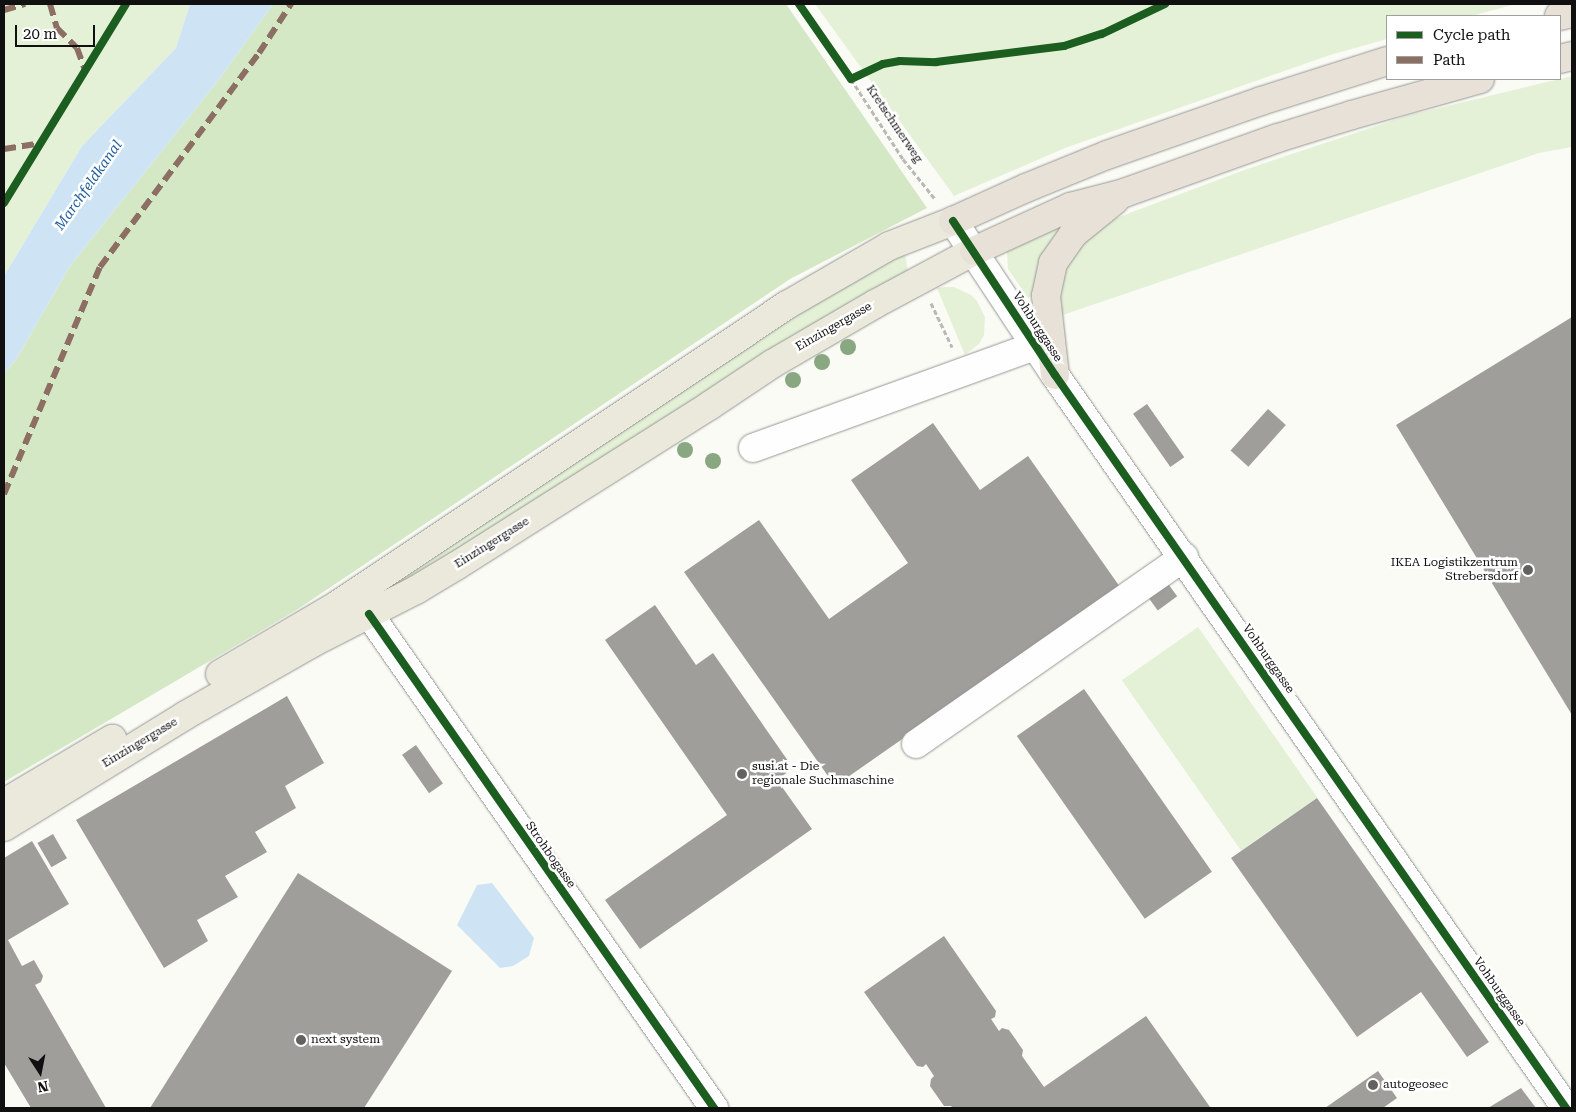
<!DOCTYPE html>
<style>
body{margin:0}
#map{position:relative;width:1576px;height:1112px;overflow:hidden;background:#fbfbf6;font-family:"Roboto Serif",serif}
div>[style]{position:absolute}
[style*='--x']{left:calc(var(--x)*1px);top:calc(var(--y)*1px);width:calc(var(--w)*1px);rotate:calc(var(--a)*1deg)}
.green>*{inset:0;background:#e4f1d7;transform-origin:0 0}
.forest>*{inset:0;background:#d4e8c6}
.water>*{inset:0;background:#cee4f4}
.building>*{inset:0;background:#9f9e9b;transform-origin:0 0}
.path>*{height:3px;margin-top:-1.5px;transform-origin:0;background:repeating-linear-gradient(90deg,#b9b9b8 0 5px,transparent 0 7.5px)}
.roads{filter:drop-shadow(0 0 1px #969694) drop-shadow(0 0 1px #969694)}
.minor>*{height:28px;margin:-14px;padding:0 14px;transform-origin:14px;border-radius:14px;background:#fefefe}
.major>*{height:28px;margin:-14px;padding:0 14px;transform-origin:14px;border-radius:14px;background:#ebe8dc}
.highway>*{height:28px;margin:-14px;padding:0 14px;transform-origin:14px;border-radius:14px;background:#e8e1d8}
.quiet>*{height:6px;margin-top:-3px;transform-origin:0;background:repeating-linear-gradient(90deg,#8d6e63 0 12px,transparent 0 18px)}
.cycleway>*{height:8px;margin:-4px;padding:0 4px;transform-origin:4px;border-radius:4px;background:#1b5e20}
.trees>*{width:16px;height:16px;margin:-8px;border-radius:50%;background:#89a882}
.dots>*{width:14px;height:14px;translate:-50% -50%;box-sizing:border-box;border:2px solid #fff;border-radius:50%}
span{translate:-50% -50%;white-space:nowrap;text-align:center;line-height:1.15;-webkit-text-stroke:5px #fff;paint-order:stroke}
.street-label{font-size:12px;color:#101010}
.poi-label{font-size:12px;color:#101010}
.right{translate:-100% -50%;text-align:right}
.left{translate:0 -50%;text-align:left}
.water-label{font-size:14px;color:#1f5d9c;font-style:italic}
.frame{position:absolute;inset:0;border:5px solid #101010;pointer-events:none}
.legend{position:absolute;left:1386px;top:15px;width:175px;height:65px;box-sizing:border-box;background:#fff;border:1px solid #9f9f9f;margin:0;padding:6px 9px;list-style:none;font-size:15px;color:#101010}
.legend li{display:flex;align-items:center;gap:10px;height:25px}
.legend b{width:25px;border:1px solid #9f9f9f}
.north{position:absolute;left:15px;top:1047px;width:50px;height:50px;-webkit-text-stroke:4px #fff;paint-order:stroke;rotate:169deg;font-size:14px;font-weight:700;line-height:20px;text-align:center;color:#101010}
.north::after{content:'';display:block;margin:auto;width:18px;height:22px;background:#101010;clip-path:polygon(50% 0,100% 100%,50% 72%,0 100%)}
.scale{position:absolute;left:15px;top:25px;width:80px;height:22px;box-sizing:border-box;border:2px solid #101010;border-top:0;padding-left:6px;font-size:15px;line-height:18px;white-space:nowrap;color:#101010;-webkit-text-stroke:4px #fff;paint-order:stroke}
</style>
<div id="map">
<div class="green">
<i style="clip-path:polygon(4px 4px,190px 4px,176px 48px,82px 146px,4px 276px)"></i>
<i style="clip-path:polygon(815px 4px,1516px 4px,1471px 16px,1387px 16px,1387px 39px,1330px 55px,1065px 148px,954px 196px)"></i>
<i style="clip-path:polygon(1572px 76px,1572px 147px,1539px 153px,1057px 317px,1064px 254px,1095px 226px,1247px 169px,1406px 116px)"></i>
<i style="clip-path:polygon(1067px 218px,1035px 296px,1028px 298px,1008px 269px,1007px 252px,1010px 246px)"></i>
<i style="clip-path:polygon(904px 249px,908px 271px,853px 300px,752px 360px,637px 437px,368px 606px,362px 597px,781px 319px)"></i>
<i style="clip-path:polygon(945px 287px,954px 287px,971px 295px,977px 301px,985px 317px,984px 335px,979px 344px,965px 355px,937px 288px)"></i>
<i style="left:1198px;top:627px;width:208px;height:93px;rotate:55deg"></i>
</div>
<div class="forest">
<i style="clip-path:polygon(273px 4px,786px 4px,927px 208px,790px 279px,298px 609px,4px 782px,4px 374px,17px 358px,70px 266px,220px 78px)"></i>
</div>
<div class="water">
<i style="clip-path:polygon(190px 4px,273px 4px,220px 78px,70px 266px,17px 358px,4px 374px,4px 276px,82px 146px,176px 48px)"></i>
<i style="clip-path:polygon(492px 883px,534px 938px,529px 956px,513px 966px,500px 968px,457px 925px,477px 885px)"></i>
</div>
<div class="building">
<i style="clip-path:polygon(1572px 317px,1572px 715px,1396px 425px)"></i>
<i style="left:1147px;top:404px;width:65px;height:17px;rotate:55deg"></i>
<i style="left:1268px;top:409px;width:24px;height:56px;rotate:42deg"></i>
<i style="clip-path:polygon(933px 423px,980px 490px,1028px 456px,1120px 587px,835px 786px,684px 572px,759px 520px,829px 619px,908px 563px,851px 480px)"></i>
<i style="left:1166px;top:581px;width:19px;height:24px;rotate:54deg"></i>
<i style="clip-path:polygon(655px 605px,696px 665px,713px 653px,793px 768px,777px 780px,812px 829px,640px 949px,605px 900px,727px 815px,605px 640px)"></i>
<i style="left:1084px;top:689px;width:223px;height:82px;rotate:55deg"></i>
<i style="clip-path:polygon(287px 696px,324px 763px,285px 786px,296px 808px,255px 832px,267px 852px,225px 876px,238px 897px,197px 920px,208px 941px,164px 968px,76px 820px)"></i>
<i style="left:416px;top:745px;width:47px;height:17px;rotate:55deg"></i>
<i style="clip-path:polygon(1317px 798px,1489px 1042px,1467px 1057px,1421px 992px,1357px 1037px,1231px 858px)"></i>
<i style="left:53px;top:834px;width:28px;height:18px;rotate:60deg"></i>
<i style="clip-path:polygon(32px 841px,69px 904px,8px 940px,22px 966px,34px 960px,43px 976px,41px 982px,35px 985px,106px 1108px,31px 1108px,4px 1063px,4px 858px)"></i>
<i style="clip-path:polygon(298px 873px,452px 971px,364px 1108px,150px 1108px)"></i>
<i style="clip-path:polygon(944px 936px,996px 1011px,995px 1017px,991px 1019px,999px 1031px,1002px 1028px,1009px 1030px,1023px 1050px,1022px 1056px,1044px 1087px,1146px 1016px,1210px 1107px,953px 1108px,951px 1106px,944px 1106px,930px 1086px,931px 1079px,934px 1076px,926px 1064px,923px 1067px,917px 1066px,864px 992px)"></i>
<i style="clip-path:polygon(1378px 1071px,1397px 1098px,1383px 1108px,1325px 1108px)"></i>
<i style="clip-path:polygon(1521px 1088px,1536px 1108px,1488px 1108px)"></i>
</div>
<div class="path">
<i style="--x:851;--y:79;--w:95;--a:57"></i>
<i style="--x:903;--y:159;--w:51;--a:51.3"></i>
<i style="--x:931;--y:303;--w:49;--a:64.5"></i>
</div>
<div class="roads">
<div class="minor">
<i style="--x:953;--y:221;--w:185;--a:56.5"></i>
<i style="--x:1055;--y:375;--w:894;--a:55.12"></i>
<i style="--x:753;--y:448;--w:300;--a:-19.9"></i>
<i style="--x:369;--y:614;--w:603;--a:55.07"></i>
<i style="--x:916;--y:744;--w:327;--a:-34.9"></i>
</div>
<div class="major">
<i style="--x:220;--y:674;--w:134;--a:-30.4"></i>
<i style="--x:336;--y:606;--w:542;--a:-33.72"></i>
<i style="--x:787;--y:305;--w:118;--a:-30"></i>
<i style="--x:889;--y:246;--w:69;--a:-21.3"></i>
<i style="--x:4;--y:803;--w:126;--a:-30.7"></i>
<i style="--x:4;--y:827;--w:214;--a:-31.6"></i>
<i style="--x:186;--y:715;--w:145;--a:-29.7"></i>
<i style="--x:312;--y:643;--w:117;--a:-27"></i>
<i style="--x:416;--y:590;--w:47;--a:-31"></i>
<i style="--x:456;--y:566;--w:299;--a:-32.3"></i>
<i style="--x:709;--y:406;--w:76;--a:-33.7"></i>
<i style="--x:772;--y:364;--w:119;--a:-30.2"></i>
<i style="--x:875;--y:304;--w:112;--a:-28.2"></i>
</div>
<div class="highway">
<i style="--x:1559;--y:16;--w:13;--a:-13"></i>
<i style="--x:1560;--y:59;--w:12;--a:-14"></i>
<i style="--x:953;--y:221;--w:80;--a:-24.3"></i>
<i style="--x:1026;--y:188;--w:87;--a:-22.2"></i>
<i style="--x:1107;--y:155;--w:163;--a:-19.3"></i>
<i style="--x:1261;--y:101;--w:132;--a:-17.6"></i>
<i style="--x:974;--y:251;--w:106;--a:-24.6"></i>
<i style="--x:1070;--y:207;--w:56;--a:-14.5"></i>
<i style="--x:1124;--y:193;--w:164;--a:-19.7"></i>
<i style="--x:1278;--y:138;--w:77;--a:-17.3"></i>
<i style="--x:1352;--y:115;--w:133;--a:-15.7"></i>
<i style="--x:1055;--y:375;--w:80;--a:-96.5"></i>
<i style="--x:1046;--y:296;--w:34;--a:-78"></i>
<i style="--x:1053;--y:263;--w:35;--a:-55"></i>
<i style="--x:1073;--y:234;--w:54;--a:-39"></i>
</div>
</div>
<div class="quiet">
<i style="--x:50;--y:4;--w:25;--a:74"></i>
<i style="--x:57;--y:28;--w:28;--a:45"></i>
<i style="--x:77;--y:48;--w:23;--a:70"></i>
<i style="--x:4;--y:10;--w:22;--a:-16"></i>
<i style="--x:4;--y:149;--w:37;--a:-9"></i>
<i style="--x:4;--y:494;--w:246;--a:-67.1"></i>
<i style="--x:100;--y:267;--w:267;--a:-53.4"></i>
<i style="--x:259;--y:53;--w:59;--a:-56.9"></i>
</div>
<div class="cycleway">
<i style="--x:799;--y:4;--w:91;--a:55.3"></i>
<i style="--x:851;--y:79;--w:35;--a:-25"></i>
<i style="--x:883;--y:64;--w:17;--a:-10"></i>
<i style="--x:900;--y:61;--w:36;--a:2"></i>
<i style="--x:936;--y:62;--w:129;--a:-7.1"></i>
<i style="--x:1064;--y:46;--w:40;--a:-18"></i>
<i style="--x:1102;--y:34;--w:70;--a:-25.5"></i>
<i style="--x:4;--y:203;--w:233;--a:-58.5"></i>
<i style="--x:953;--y:221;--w:185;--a:56.5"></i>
<i style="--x:1055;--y:375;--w:894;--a:55.12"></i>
<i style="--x:369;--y:614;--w:603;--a:55.07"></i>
</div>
<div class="trees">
<i style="left:848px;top:347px"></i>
<i style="left:822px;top:362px"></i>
<i style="left:793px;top:380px"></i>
<i style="left:685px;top:450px"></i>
<i style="left:713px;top:461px"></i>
</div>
<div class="dots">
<i style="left:1528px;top:570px;background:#626260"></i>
<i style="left:742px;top:774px;background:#626260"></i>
<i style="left:301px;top:1040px;background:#626260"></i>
<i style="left:1373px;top:1085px;background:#626260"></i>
</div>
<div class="street-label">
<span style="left:894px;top:124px;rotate:56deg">Kretschmerweg</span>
<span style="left:834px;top:327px;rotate:-30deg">Einzingergasse</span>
<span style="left:1037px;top:327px;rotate:57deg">Vohburggasse</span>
<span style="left:492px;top:543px;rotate:-32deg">Einzingergasse</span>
<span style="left:1268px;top:659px;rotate:55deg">Vohburggasse</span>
<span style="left:140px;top:743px;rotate:-31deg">Einzingergasse</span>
<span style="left:550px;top:855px;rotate:55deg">Strohbogasse</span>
<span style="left:1499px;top:992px;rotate:55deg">Vohburggasse</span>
</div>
<div class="poi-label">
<span class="right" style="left:1518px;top:570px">IKEA Logistikzentrum<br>Strebersdorf</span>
<span class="left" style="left:752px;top:774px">susi.at - Die<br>regionale Suchmaschine</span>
<span class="left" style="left:311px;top:1040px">next system</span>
<span class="left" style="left:1383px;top:1085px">autogeosec</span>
</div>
<div class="water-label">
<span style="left:88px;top:185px;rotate:-55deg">Marchfeldkanal</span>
</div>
<div class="frame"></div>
<ul class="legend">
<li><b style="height:6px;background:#1b5e20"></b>Cycle path</li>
<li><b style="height:6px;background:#8d6e63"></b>Path</li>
</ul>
<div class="north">N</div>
<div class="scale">20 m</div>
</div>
